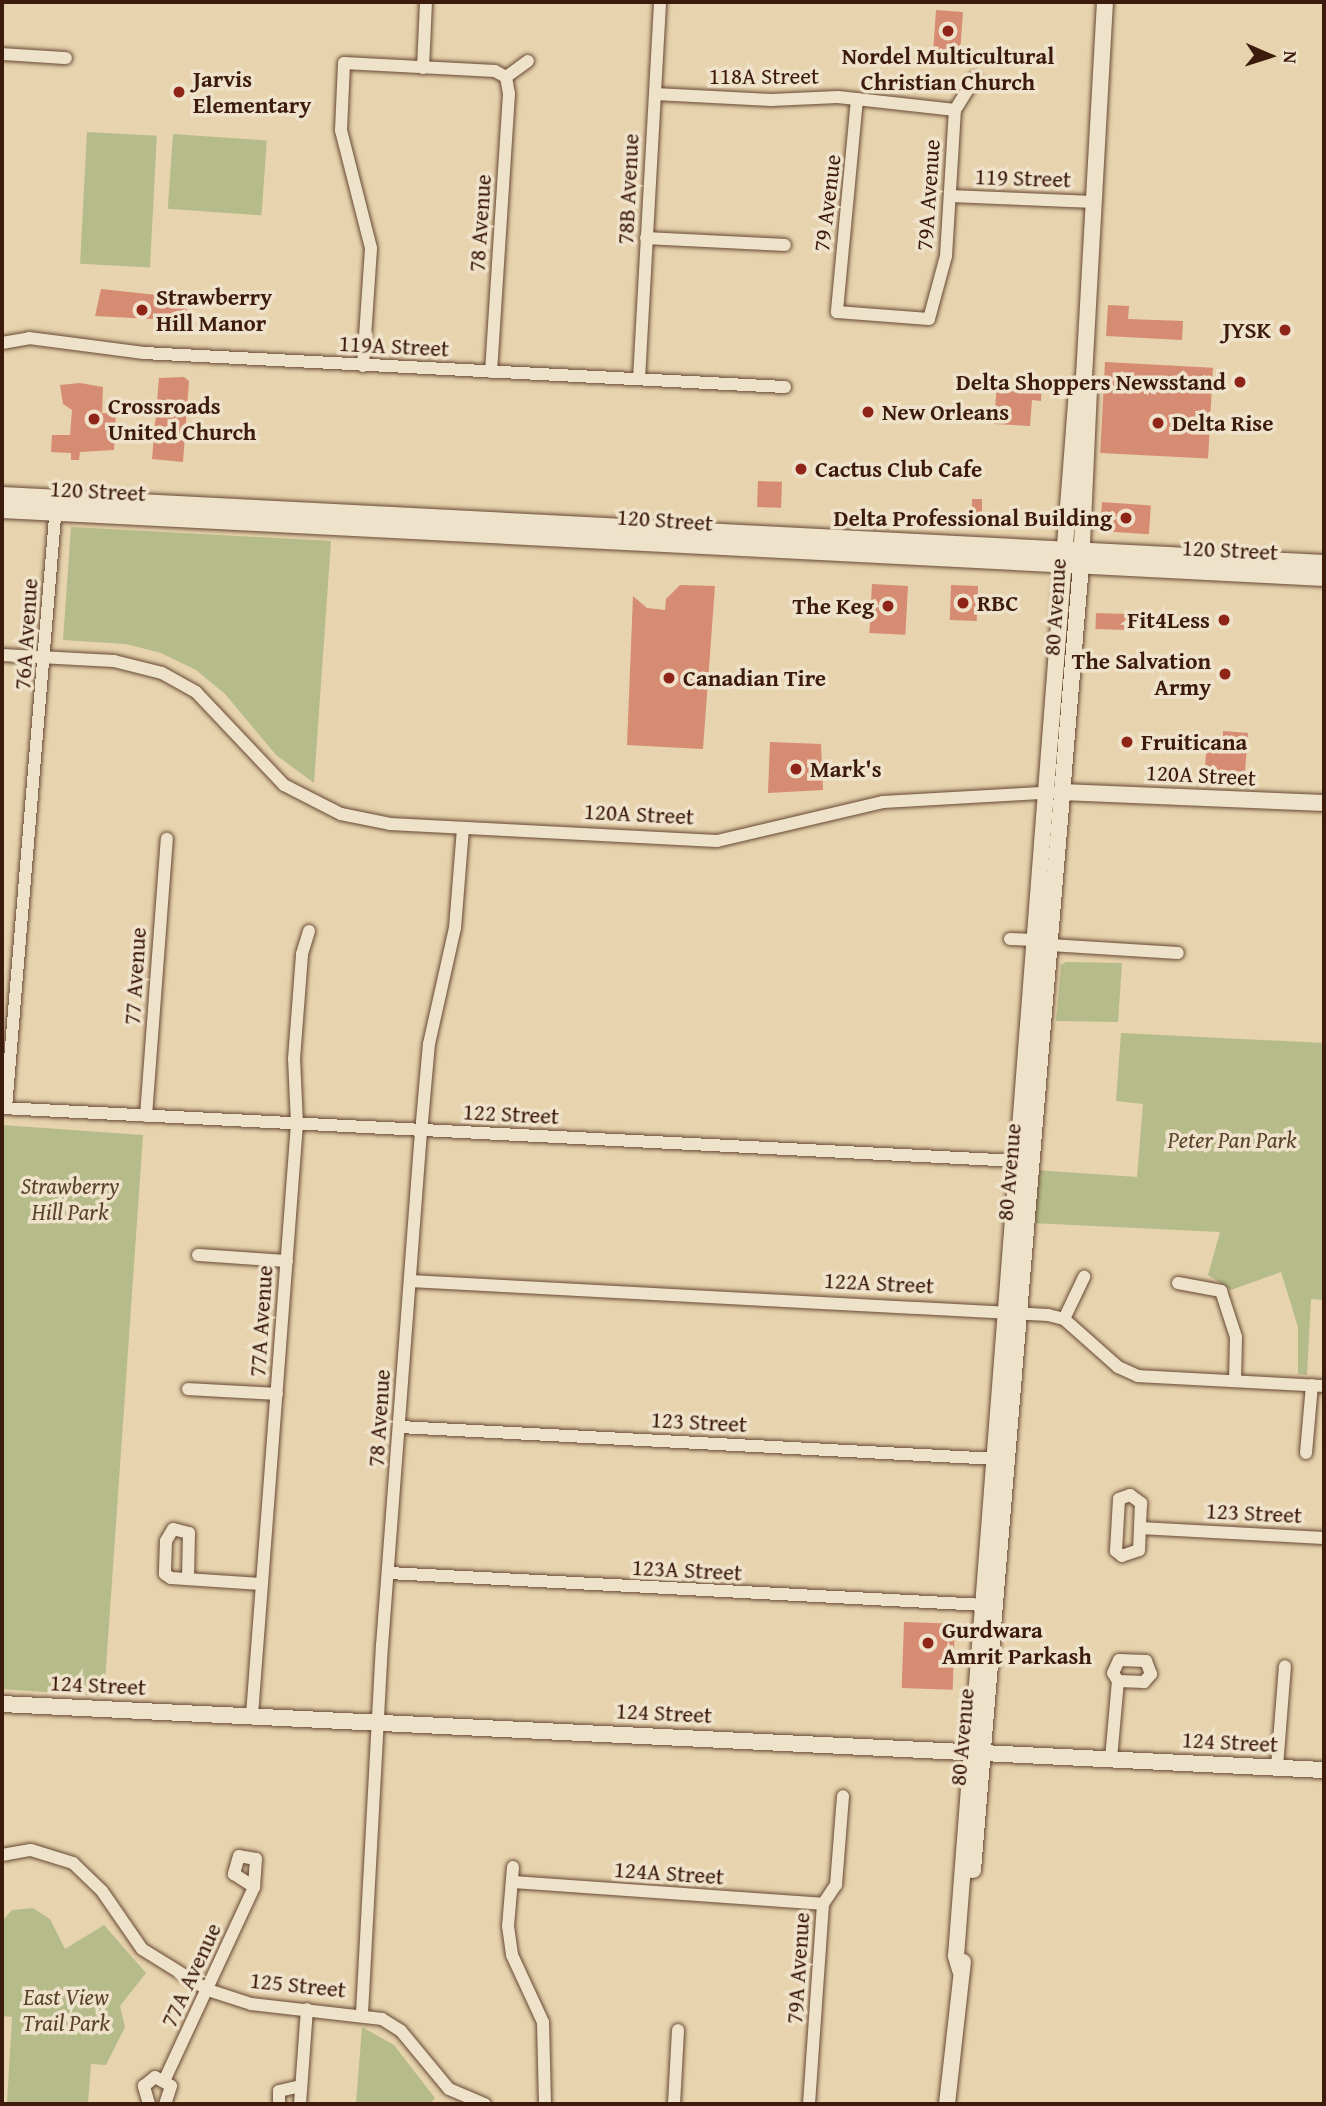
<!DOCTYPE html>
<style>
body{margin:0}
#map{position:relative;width:1326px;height:2106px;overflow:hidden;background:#e7d3ad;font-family:"Gentium Book Plus",serif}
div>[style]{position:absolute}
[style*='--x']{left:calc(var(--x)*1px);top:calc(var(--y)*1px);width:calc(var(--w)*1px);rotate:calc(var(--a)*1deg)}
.green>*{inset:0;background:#b6bc89;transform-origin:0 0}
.building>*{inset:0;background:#d68c72;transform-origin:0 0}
.roads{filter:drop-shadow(0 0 2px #674834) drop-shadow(0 0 2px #674834)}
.street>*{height:12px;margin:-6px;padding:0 6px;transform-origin:6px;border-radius:6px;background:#efe2ca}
.secondary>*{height:16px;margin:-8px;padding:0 8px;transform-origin:8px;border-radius:8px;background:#efe2ca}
.dots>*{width:19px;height:19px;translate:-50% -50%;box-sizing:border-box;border:4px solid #efe2ca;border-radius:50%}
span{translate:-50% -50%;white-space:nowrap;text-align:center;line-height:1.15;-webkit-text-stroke:7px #efe2ca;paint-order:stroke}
.poi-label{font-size:23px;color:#3c1a0c;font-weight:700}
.left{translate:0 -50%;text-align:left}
.right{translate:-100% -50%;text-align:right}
.street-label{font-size:23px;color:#3c1a0c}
.park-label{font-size:23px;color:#5a422b;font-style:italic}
.frame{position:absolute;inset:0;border:4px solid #3c1a0c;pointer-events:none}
.north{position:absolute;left:1235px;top:21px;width:70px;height:70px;-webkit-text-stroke:5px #efe2ca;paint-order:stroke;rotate:93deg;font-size:19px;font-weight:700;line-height:28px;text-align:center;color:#3c1a0c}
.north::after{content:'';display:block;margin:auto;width:24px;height:32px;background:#3c1a0c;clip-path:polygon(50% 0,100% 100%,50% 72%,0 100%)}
</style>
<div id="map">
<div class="green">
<i style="left:87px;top:132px;width:70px;height:132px;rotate:3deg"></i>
<i style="left:173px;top:134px;width:94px;height:75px;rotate:4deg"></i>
<i style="clip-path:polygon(71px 527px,331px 541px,314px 783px,276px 755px,225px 694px,196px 670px,161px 653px,126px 644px,63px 640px)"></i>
<i style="clip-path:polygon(1066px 962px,1122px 963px,1118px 1022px,1056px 1021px,1061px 965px)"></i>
<i style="clip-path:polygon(1121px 1033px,1324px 1043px,1324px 1300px,1311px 1299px,1307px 1375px,1298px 1374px,1298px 1327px,1281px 1272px,1231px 1290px,1208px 1275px,1220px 1232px,1031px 1223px,1035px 1170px,1137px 1177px,1143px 1104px,1116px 1101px)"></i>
<i style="clip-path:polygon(2px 1125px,143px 1135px,104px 1696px,2px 1689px)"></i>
<i style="clip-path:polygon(33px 1908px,50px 1919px,65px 1949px,104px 1925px,146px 1973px,120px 2006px,125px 2027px,106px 2065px,91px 2064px,88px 2104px,7px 2104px,12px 2017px,2px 2016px,2px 1921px,12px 1910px)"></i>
<i style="clip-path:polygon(362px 2027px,394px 2045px,435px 2098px,430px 2104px,356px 2104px)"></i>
</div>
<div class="building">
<i style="left:936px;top:10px;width:27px;height:41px;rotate:4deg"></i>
<i style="clip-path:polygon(101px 289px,185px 298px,188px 321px,95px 316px)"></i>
<i style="clip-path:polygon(1108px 305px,1129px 306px,1128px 319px,1183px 321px,1182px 340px,1106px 336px)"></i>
<i style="left:1105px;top:362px;width:108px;height:91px;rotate:3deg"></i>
<i style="clip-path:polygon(184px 377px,189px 381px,183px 462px,152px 459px,159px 378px)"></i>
<i style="clip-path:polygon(80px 383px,103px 387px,102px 413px,116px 414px,114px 450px,80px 452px,79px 460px,71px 460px,71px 453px,51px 452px,52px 435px,70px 435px,72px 410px,63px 404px,60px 385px)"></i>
<i style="clip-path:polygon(997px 383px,1042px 385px,1041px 401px,1032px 400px,1030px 426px,994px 424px)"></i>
<i style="left:758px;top:481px;width:24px;height:26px;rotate:2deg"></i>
<i style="left:972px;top:499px;width:10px;height:23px"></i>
<i style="left:1102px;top:502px;width:49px;height:29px;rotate:4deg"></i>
<i style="left:872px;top:584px;width:36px;height:49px;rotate:3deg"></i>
<i style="clip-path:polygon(680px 585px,715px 586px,703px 749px,627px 745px,633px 596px,647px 608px,665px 610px,666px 599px)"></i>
<i style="left:951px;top:585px;width:27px;height:35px;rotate:2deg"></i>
<i style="left:1096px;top:613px;width:46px;height:16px;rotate:2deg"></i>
<i style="clip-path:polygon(1223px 731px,1248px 733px,1245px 772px,1205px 769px,1207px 737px,1223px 738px)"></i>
<i style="clip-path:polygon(770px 742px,821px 744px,823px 790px,768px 793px)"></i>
<i style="left:904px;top:1622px;width:51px;height:66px;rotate:2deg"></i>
</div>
<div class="roads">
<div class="street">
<i style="--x:2;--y:54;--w:64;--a:3.6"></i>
<i style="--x:423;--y:68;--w:66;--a:-87.4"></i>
<i style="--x:506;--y:77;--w:27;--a:-36"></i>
<i style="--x:655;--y:94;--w:116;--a:3"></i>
<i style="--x:771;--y:100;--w:67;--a:-2.6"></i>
<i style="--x:838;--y:97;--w:118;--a:6.3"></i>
<i style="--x:857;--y:99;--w:214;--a:95.4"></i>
<i style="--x:837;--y:312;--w:92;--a:4.4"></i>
<i style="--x:929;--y:319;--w:65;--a:-74.9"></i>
<i style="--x:946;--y:256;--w:146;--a:-86.5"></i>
<i style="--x:955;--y:110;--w:38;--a:-58"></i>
<i style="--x:950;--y:196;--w:144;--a:2.4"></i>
<i style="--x:646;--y:238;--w:139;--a:2.9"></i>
<i style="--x:2;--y:343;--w:27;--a:-10"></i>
<i style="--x:29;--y:338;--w:116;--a:7.4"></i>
<i style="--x:144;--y:353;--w:642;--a:3.04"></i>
<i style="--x:363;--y:366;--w:118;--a:-86.1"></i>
<i style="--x:371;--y:248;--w:122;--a:-104.3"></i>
<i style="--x:341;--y:130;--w:67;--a:-87.4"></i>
<i style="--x:344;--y:63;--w:151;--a:3"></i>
<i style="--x:495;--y:71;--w:13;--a:29"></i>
<i style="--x:491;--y:372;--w:279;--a:-86.3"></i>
<i style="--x:509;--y:94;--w:17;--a:-100"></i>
<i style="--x:639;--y:379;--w:378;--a:-86.8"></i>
<i style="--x:2;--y:655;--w:112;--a:3.1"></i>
<i style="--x:114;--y:661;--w:49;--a:14"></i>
<i style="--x:162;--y:673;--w:39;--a:29"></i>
<i style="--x:196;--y:692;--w:128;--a:46.6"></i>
<i style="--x:284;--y:785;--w:64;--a:27"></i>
<i style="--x:341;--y:814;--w:50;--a:11.5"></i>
<i style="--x:390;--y:824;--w:327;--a:3"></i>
<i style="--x:717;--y:841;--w:171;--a:-13.2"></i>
<i style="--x:883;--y:802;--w:171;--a:-3.3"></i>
<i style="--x:1010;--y:939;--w:26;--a:2"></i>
<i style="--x:1050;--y:945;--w:128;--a:3.6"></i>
<i style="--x:2;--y:1108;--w:1017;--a:2.99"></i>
<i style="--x:6;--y:1108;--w:605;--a:-85.26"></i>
<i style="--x:146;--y:1116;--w:278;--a:-85.7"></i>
<i style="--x:198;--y:1255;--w:89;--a:3.9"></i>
<i style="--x:410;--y:1281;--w:639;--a:3.05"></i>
<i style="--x:1048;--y:1315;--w:16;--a:14"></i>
<i style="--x:1064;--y:1319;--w:72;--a:41.6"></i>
<i style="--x:1118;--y:1367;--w:22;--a:24"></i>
<i style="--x:1138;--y:1376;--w:186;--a:3.1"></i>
<i style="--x:1178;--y:1283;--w:44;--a:10.5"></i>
<i style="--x:1221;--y:1291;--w:48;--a:71.9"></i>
<i style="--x:1236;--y:1337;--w:44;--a:91.3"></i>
<i style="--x:1064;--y:1319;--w:47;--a:-64.5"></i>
<i style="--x:188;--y:1389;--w:89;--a:3.2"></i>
<i style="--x:400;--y:1427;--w:597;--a:3.07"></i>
<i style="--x:1306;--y:1453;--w:68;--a:-85"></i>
<i style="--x:1130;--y:1495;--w:14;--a:36"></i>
<i style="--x:1141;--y:1503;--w:47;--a:92.4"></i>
<i style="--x:1139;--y:1550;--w:18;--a:161"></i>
<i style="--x:1122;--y:1556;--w:8;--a:-140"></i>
<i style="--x:1116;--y:1551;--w:52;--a:-86.7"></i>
<i style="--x:1119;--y:1499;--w:12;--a:-20"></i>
<i style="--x:1140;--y:1528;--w:184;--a:3.1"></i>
<i style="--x:389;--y:1573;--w:596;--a:3.08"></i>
<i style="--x:188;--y:1579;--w:46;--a:-88.8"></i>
<i style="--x:189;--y:1533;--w:16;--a:-166"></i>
<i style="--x:173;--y:1529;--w:14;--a:120"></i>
<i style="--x:166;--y:1541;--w:33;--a:92"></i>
<i style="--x:165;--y:1574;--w:7;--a:34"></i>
<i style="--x:171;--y:1578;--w:90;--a:3.8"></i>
<i style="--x:1119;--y:1660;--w:27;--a:2"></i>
<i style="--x:1146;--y:1661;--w:14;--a:69"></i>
<i style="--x:1151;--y:1674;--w:11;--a:131"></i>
<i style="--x:1144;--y:1682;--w:26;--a:-178"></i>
<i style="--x:1118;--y:1681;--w:9;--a:-122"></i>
<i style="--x:1113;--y:1673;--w:14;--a:-65"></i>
<i style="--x:252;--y:1715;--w:593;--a:-85.65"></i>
<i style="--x:297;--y:1124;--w:65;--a:-92.6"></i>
<i style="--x:294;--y:1059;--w:105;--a:-85.6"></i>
<i style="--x:302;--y:954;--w:24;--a:-73"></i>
<i style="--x:1111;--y:1759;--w:78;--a:-84.9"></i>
<i style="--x:1277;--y:1767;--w:101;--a:-85.5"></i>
<i style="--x:2;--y:1855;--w:29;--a:-10"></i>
<i style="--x:31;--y:1850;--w:44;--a:17.2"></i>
<i style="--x:73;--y:1863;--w:40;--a:44"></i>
<i style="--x:102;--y:1891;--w:70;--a:55.4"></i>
<i style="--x:142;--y:1949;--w:78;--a:31.8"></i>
<i style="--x:208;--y:1990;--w:45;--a:18"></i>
<i style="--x:251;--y:2004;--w:132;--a:6.5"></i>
<i style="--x:382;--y:2019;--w:22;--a:32"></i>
<i style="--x:401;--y:2031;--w:75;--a:50.4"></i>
<i style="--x:449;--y:2089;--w:39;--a:23"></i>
<i style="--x:513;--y:1867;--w:59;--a:94.8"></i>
<i style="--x:508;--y:1926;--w:29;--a:82"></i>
<i style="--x:512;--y:1955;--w:74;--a:65.2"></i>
<i style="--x:543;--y:2022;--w:82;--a:88.6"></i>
<i style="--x:512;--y:1882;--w:312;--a:4"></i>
<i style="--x:362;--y:2013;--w:368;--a:-86.9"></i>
<i style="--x:382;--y:1646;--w:503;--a:-85.67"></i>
<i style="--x:420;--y:1144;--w:100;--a:-84.9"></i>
<i style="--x:429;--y:1044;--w:119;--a:-77.4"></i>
<i style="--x:455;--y:928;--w:99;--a:-85.4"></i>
<i style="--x:165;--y:2079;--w:212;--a:-65.1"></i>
<i style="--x:254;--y:1887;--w:28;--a:-86"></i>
<i style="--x:256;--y:1859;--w:17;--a:-170"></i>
<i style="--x:239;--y:1856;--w:19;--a:106"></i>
<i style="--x:234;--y:1874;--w:24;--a:33"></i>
<i style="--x:149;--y:2104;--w:19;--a:-106"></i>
<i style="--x:144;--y:2086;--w:14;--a:-39"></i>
<i style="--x:155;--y:2077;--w:18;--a:29"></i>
<i style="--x:171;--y:2086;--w:19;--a:108"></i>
<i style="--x:279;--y:2104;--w:13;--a:-90"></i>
<i style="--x:279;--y:2091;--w:22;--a:-13"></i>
<i style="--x:300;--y:2104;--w:95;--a:-85.8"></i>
<i style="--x:674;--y:2104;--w:74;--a:-86.9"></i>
<i style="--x:809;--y:2104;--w:200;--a:-86"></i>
<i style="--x:823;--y:1904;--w:23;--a:-56"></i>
<i style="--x:836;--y:1885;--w:89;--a:-85.5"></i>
</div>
<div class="secondary">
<i style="--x:2;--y:495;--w:1324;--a:2.94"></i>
<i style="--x:2;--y:510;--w:1324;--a:2.94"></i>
<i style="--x:1062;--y:792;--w:262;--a:2.4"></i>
<i style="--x:2;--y:1704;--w:1324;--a:2.86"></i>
<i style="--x:973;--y:1870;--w:1308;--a:-85.27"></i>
<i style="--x:1081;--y:566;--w:176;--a:-87.4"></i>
<i style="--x:1089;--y:390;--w:14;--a:-111"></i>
<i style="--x:960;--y:1970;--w:15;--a:-106"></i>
<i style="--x:956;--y:1956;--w:1571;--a:-85.58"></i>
<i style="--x:1077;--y:390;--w:15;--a:-62"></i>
<i style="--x:1084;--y:377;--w:376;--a:-86.8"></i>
<i style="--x:947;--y:2104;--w:143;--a:-83.6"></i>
</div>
</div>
<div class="dots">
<i style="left:948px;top:31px;background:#8f2418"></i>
<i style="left:179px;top:92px;background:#8f2418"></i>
<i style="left:142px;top:310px;background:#8f2418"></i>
<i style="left:1285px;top:330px;background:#8f2418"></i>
<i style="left:1240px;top:382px;background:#8f2418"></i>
<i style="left:868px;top:412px;background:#8f2418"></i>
<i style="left:94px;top:419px;background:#8f2418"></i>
<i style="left:1158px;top:423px;background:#8f2418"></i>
<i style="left:801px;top:469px;background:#8f2418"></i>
<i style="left:1126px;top:518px;background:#8f2418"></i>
<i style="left:963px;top:603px;background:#8f2418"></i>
<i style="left:888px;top:606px;background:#8f2418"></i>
<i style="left:1224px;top:620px;background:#8f2418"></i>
<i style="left:1225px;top:674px;background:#8f2418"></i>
<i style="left:669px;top:678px;background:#8f2418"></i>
<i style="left:1127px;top:742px;background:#8f2418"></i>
<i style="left:796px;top:769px;background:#8f2418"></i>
<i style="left:928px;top:1643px;background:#8f2418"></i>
</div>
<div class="poi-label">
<span style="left:948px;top:69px">Nordel Multicultural<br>Christian Church</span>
<span class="left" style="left:193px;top:92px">Jarvis<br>Elementary</span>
<span class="left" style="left:156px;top:310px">Strawberry<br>Hill Manor</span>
<span class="right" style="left:1271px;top:330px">JYSK</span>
<span class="right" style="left:1226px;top:382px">Delta Shoppers Newsstand</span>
<span class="left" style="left:108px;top:419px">Crossroads<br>United Church</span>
<span class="left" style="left:882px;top:412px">New Orleans</span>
<span class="left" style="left:1172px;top:423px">Delta Rise</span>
<span class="left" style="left:815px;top:469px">Cactus Club Cafe</span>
<span class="right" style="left:1112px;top:518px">Delta Professional Building</span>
<span class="left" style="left:977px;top:603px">RBC</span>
<span class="right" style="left:874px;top:606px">The Keg</span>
<span class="right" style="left:1210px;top:620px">Fit4Less</span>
<span class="right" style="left:1211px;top:674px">The Salvation<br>Army</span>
<span class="left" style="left:683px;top:678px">Canadian Tire</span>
<span class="left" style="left:1141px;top:742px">Fruiticana</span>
<span class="left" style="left:810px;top:769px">Mark's</span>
<span class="left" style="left:942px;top:1643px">Gurdwara<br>Amrit Parkash</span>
</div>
<div class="street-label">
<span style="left:764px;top:76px">118A Street</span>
<span style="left:1023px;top:178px;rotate:2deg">119 Street</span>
<span style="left:628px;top:189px;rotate:-87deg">78B Avenue</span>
<span style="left:928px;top:195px;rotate:-86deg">79A Avenue</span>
<span style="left:827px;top:203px;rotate:-83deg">79 Avenue</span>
<span style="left:480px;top:223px;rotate:-86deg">78 Avenue</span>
<span style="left:394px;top:346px;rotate:3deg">119A Street</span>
<span style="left:98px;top:491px;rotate:3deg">120 Street</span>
<span style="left:665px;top:520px;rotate:4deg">120 Street</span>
<span style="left:1230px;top:550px;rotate:3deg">120 Street</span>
<span style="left:1055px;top:607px;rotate:-86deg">80 Avenue</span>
<span style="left:26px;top:634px;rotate:-86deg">76A Avenue</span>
<span style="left:1201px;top:775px;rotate:3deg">120A Street</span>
<span style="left:639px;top:814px;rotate:3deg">120A Street</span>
<span style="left:135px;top:976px;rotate:-86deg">77 Avenue</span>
<span style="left:511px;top:1114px;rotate:3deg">122 Street</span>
<span style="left:1009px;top:1172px;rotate:-85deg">80 Avenue</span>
<span style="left:879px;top:1283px;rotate:3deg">122A Street</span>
<span style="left:261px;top:1321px;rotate:-86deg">77A Avenue</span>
<span style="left:379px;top:1418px;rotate:-86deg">78 Avenue</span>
<span style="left:699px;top:1422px;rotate:3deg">123 Street</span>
<span style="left:1254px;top:1513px;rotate:3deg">123 Street</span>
<span style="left:687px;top:1570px;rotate:3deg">123A Street</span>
<span style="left:98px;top:1685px;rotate:3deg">124 Street</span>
<span style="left:664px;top:1713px;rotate:3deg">124 Street</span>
<span style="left:962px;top:1737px;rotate:-85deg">80 Avenue</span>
<span style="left:1230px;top:1742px;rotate:3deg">124 Street</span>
<span style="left:669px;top:1873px;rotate:4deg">124A Street</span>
<span style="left:798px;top:1968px;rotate:-86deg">79A Avenue</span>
<span style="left:191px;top:1975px;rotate:-65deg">77A Avenue</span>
<span style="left:298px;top:1985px;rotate:6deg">125 Street</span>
</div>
<div class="park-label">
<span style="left:1232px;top:1140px">Peter Pan Park</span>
<span style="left:70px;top:1199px">Strawberry<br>Hill Park</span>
<span style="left:66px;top:2010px">East View<br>Trail Park</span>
</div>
<div class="frame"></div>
<div class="north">N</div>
</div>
